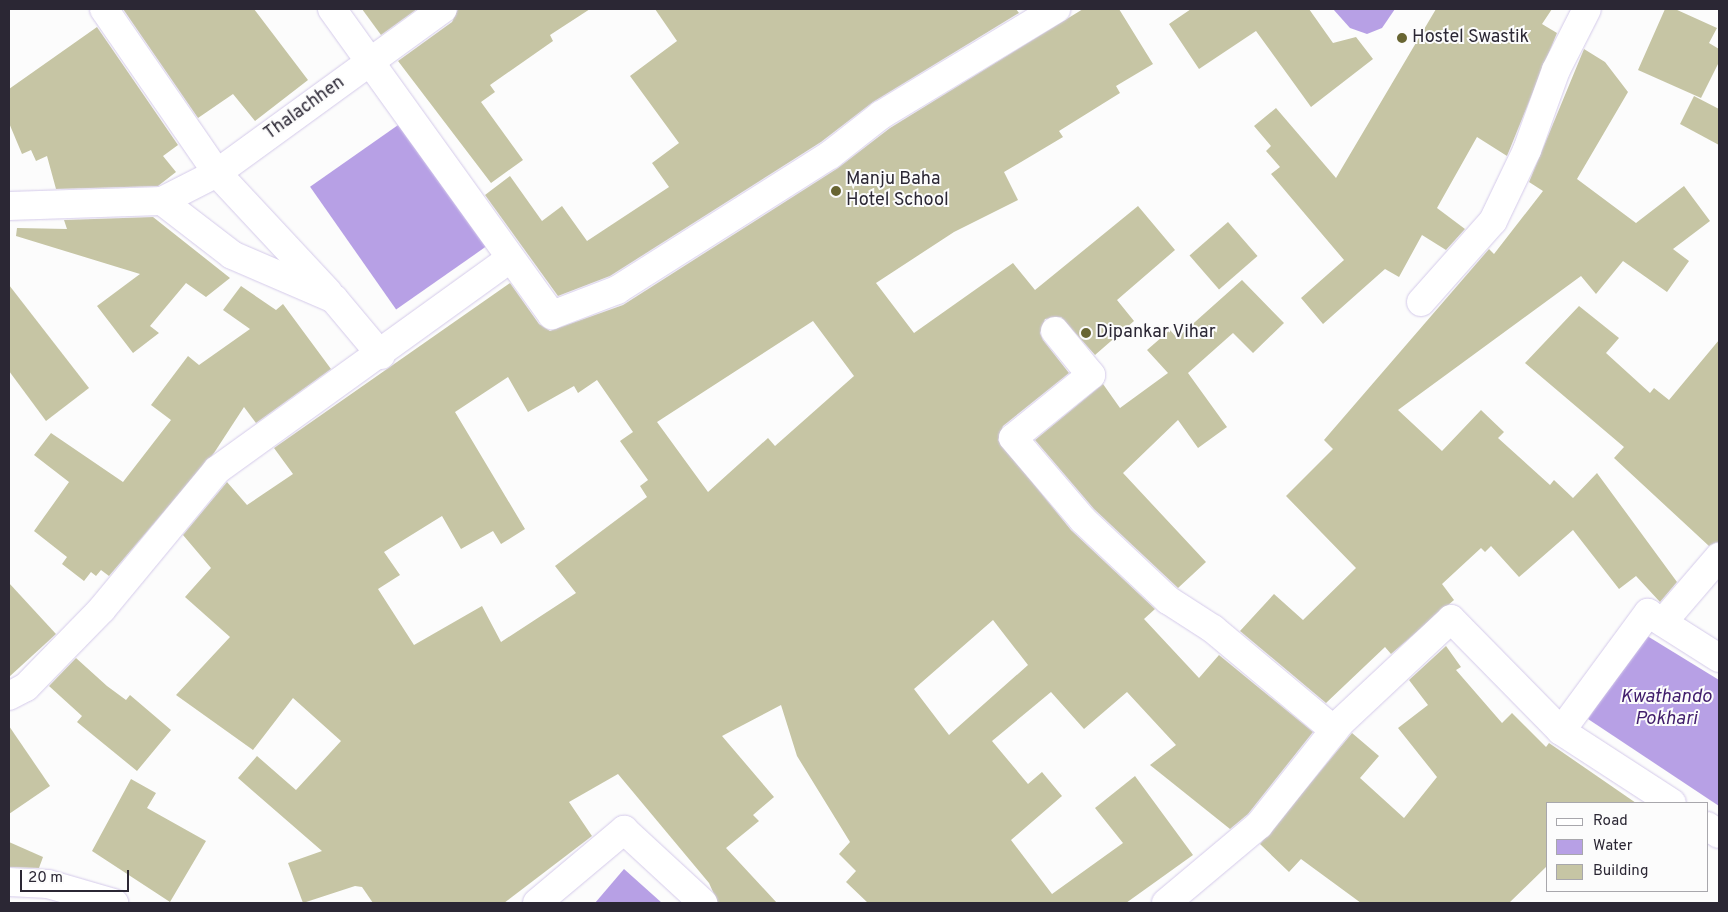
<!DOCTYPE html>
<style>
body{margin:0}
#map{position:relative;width:1728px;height:912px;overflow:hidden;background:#fcfcfc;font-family:Overpass,sans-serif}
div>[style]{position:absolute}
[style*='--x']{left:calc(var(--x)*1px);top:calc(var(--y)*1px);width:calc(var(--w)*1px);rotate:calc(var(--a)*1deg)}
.water>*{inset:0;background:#b7a0e5;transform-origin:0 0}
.building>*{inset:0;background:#c6c5a4;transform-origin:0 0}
.roads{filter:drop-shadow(0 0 1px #d4caea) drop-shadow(0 0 1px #d4caea)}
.minor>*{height:28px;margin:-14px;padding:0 14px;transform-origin:14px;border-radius:14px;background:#fff}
.dots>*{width:14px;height:14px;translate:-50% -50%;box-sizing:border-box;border:2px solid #fcfcfc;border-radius:50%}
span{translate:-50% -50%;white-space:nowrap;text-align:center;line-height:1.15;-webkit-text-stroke:4px #fcfcfc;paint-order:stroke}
.poi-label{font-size:18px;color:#2b2734}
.left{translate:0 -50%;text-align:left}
.street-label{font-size:18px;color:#2b2734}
.water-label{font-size:19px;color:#411d6c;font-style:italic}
.frame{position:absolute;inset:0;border:10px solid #2b2734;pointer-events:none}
.legend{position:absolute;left:1546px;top:802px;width:162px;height:90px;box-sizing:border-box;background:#fcfcfc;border:1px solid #a8a7ac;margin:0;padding:6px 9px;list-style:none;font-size:15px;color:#2b2734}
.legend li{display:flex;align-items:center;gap:10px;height:25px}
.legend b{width:25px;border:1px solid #a8a7ac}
.scale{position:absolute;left:20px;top:870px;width:109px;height:22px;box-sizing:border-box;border:2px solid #2b2734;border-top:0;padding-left:6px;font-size:15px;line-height:18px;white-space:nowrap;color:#2b2734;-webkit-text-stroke:4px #fcfcfc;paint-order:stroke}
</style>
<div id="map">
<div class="water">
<i style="clip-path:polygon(1333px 9px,1395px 9px,1382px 28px,1367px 34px,1350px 28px)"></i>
<i style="left:401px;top:123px;width:150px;height:111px;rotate:55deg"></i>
<i style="clip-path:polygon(1644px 634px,1719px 680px,1719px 806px,1588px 719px)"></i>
<i style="clip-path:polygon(624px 869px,662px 903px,595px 903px)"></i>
</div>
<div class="building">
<i style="clip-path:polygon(123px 9px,254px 9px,308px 80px,255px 121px,233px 94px,198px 118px)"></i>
<i style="clip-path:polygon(362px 9px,417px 9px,381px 35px)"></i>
<i style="clip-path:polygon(458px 9px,590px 9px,550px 35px,553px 41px,490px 85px,495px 92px,481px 102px,523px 160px,491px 183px,398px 61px,452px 22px)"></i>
<i style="clip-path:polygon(655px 9px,1016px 9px,1019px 13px,873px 102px,821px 142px,610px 276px,558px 296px,485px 195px,510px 176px,542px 221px,562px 206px,587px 241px,669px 187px,652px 163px,679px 143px,630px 76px,677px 41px)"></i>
<i style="clip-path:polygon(evenodd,1083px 9px,1119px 9px,1153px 64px,1116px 86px,1120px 93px,1059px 131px,1063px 137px,1004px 172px,1018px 200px,954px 232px,876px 283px,914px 333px,1013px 263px,1035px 290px,1138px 206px,1175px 250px,1117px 300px,1134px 321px,1095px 355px,1061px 317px,1045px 319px,1040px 333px,1043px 340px,1069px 373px,1003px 426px,998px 440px,1071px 530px,1155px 609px,1144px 619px,1199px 678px,1219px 655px,1313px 732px,1248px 814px,1230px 829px,1150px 765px,1176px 745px,1127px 692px,1084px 729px,1051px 692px,992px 741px,1028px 784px,1042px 772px,1062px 796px,1011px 840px,1052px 894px,1123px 843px,1095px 808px,1135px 776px,1193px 855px,1126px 903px,868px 903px,846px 882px,856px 871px,839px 854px,850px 842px,797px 756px,781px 705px,722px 736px,774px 797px,753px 815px,759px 821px,726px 848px,777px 903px,718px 903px,709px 883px,618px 774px,569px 802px,592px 836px,504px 903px,373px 903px,362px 887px,355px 886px,303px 903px,288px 863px,322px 851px,238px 778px,257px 756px,296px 790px,341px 741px,293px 698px,253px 750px,176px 695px,230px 637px,185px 597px,211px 568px,183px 535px,227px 482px,247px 505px,293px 474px,274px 448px,510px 283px,539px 324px,550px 331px,623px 305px,838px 168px,890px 128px,1083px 9px,813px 321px,854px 376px,775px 446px,768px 438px,708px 492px,657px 422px,813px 321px,1083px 9px,508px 377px,528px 412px,574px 386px,578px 393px,597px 380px,633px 432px,620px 441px,648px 480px,640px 486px,647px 497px,555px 566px,576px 593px,501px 642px,482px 606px,414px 645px,378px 589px,400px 575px,384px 552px,442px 516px,461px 549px,493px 531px,501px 544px,525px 529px,455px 412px,508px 377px,1083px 9px,993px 620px,1028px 665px,949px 735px,914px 689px,993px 620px)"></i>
<i style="clip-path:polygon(1191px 9px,1309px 9px,1333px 43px,1356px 37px,1373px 59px,1311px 107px,1256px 31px,1199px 69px,1169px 24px)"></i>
<i style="clip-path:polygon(1436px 9px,1552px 9px,1542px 24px,1557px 33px,1507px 156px,1477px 137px,1437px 208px,1465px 229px,1446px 250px,1422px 235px,1399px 277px,1385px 269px,1323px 324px,1301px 298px,1344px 260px,1271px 174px,1280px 167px,1266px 151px,1271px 146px,1254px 126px,1276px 108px,1336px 178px)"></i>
<i style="clip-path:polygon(1665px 9px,1675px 9px,1717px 28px,1709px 43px,1719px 49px,1719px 62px,1701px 98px,1638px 70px)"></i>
<i style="clip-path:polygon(97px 27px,178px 145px,163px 156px,176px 172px,158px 186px,56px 189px,47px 156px,36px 161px,31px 150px,22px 154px,9px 123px,9px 89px)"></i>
<i style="clip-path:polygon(1584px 49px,1605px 62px,1628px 92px,1577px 179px,1636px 223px,1684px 186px,1710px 221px,1673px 249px,1689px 261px,1667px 292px,1623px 261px,1596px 294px,1581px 276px,1398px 410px,1442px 451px,1481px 410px,1504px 432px,1498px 438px,1550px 485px,1554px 480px,1573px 498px,1597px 473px,1677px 582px,1660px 602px,1636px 576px,1619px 589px,1573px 530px,1519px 577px,1491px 546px,1485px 552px,1481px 548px,1442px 584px,1454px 600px,1391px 654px,1385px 647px,1326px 703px,1240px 631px,1274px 594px,1303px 620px,1356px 568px,1286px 496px,1333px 449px,1324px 440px,1489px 249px,1494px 254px,1543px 191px,1529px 182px)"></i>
<i style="clip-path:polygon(1694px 96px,1719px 109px,1719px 145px,1680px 124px)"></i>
<i style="clip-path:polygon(153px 217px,230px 278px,206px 297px,186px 283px,150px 326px,159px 333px,133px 353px,97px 306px,140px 274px,16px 236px,17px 228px,67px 229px,64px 220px)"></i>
<i style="left:1228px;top:222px;width:45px;height:51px;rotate:49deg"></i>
<i style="clip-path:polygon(1242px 280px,1284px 323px,1253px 353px,1233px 333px,1188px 373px,1227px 427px,1198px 448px,1178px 420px,1123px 473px,1206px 562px,1178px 588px,1094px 509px,1035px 440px,1103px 384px,1120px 408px,1168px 373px,1147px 350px,1170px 330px,1177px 338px)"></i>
<i style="clip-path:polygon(9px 285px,89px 388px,46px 421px,9px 371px)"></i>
<i style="clip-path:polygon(241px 286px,276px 310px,283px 304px,331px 369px,256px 423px,244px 407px,214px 453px,109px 576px,101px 570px,96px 576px,91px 572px,84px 581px,62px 564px,67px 557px,34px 531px,69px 482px,34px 455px,51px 433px,123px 482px,171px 420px,151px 405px,188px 356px,199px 365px,250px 329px,223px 310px)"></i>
<i style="clip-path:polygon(1579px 306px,1619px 338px,1606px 353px,1650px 393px,1654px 388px,1669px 400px,1719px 340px,1719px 542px,1709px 546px,1614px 458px,1624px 447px,1525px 363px)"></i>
<i style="clip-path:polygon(9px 583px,56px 634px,9px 677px)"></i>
<i style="clip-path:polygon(1446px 646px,1461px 667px,1456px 670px,1502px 723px,1512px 713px,1546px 747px,1549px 743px,1636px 803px,1547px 803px,1547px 866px,1509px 903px,1361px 903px,1301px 859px,1289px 872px,1260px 844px,1352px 733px,1379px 756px,1360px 778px,1404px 818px,1437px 777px,1398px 728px,1428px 705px,1409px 680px)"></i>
<i style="clip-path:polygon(76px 658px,107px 686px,126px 700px,130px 695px,171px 730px,137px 771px,77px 722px,82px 716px,49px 686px)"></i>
<i style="clip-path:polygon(9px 726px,50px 786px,9px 814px)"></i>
<i style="clip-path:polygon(131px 779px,156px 793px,147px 808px,206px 841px,170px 902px,92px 851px)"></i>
<i style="clip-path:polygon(9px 842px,43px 857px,39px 868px,9px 867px)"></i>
</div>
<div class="roads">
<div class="minor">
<i style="--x:104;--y:9;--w:199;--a:55.4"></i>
<i style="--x:217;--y:173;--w:163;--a:47"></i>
<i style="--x:332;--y:9;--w:377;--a:54.3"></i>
<i style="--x:552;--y:315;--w:70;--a:-21"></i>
<i style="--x:617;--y:290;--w:252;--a:-32.4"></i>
<i style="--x:830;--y:155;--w:65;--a:-38.1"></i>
<i style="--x:881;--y:115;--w:205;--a:-31.2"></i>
<i style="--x:162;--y:201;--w:62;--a:-27"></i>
<i style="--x:217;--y:173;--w:279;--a:-36"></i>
<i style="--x:9;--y:206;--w:153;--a:-1.9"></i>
<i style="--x:162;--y:201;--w:88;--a:37.6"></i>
<i style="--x:232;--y:255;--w:111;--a:23.3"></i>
<i style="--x:334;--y:299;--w:73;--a:50"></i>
<i style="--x:1421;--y:302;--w:108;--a:-48.4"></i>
<i style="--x:1493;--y:221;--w:79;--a:-64.4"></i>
<i style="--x:1527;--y:150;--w:85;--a:-70.1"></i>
<i style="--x:1556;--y:70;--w:68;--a:-63.1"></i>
<i style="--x:1055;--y:331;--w:57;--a:50.7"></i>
<i style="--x:1091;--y:375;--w:100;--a:141.1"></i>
<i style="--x:1013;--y:438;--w:108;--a:49.5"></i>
<i style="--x:1083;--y:520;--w:117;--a:43.3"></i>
<i style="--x:1168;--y:600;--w:54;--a:32.8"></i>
<i style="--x:1213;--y:629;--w:158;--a:39.9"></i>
<i style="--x:1663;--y:622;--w:86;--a:-49.3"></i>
<i style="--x:9;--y:696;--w:19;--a:-28"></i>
<i style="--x:26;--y:687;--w:109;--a:-45.7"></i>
<i style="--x:102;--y:609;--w:180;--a:-50.4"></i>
<i style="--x:217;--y:470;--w:361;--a:-35.8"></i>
<i style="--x:1561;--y:731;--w:147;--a:-53.6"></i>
<i style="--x:1648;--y:613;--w:84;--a:32.4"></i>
<i style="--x:1707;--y:826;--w:14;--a:34"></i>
<i style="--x:9;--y:882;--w:39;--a:3"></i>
<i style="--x:48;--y:884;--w:69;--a:16.1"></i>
<i style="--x:537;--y:903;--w:114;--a:-40"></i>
<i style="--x:624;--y:830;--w:108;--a:42.7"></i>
<i style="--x:1166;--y:903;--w:121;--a:-40"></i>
<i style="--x:1259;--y:825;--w:130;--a:-51.5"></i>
<i style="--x:1340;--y:723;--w:152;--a:-43.1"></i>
<i style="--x:1451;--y:619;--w:157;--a:45.5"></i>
<i style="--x:1561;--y:731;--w:132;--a:33"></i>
</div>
</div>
<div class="dots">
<i style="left:1402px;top:38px;background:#686532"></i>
<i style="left:836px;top:191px;background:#686532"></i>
<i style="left:1086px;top:333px;background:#686532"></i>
</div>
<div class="poi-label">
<span class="left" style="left:1412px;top:38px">Hostel Swastik</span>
<span class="left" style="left:846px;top:191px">Manju Baha<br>Hotel School</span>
<span class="left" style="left:1096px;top:333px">Dipankar Vihar</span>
</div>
<div class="street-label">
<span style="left:305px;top:109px;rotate:-36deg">Thalachhen</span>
</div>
<div class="water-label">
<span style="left:1666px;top:709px">Kwathando<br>Pokhari</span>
</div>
<div class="frame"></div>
<ul class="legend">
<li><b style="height:6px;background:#fff"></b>Road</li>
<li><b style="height:14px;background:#b7a0e5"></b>Water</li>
<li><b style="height:14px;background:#c6c5a4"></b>Building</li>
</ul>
<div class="scale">20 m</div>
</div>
